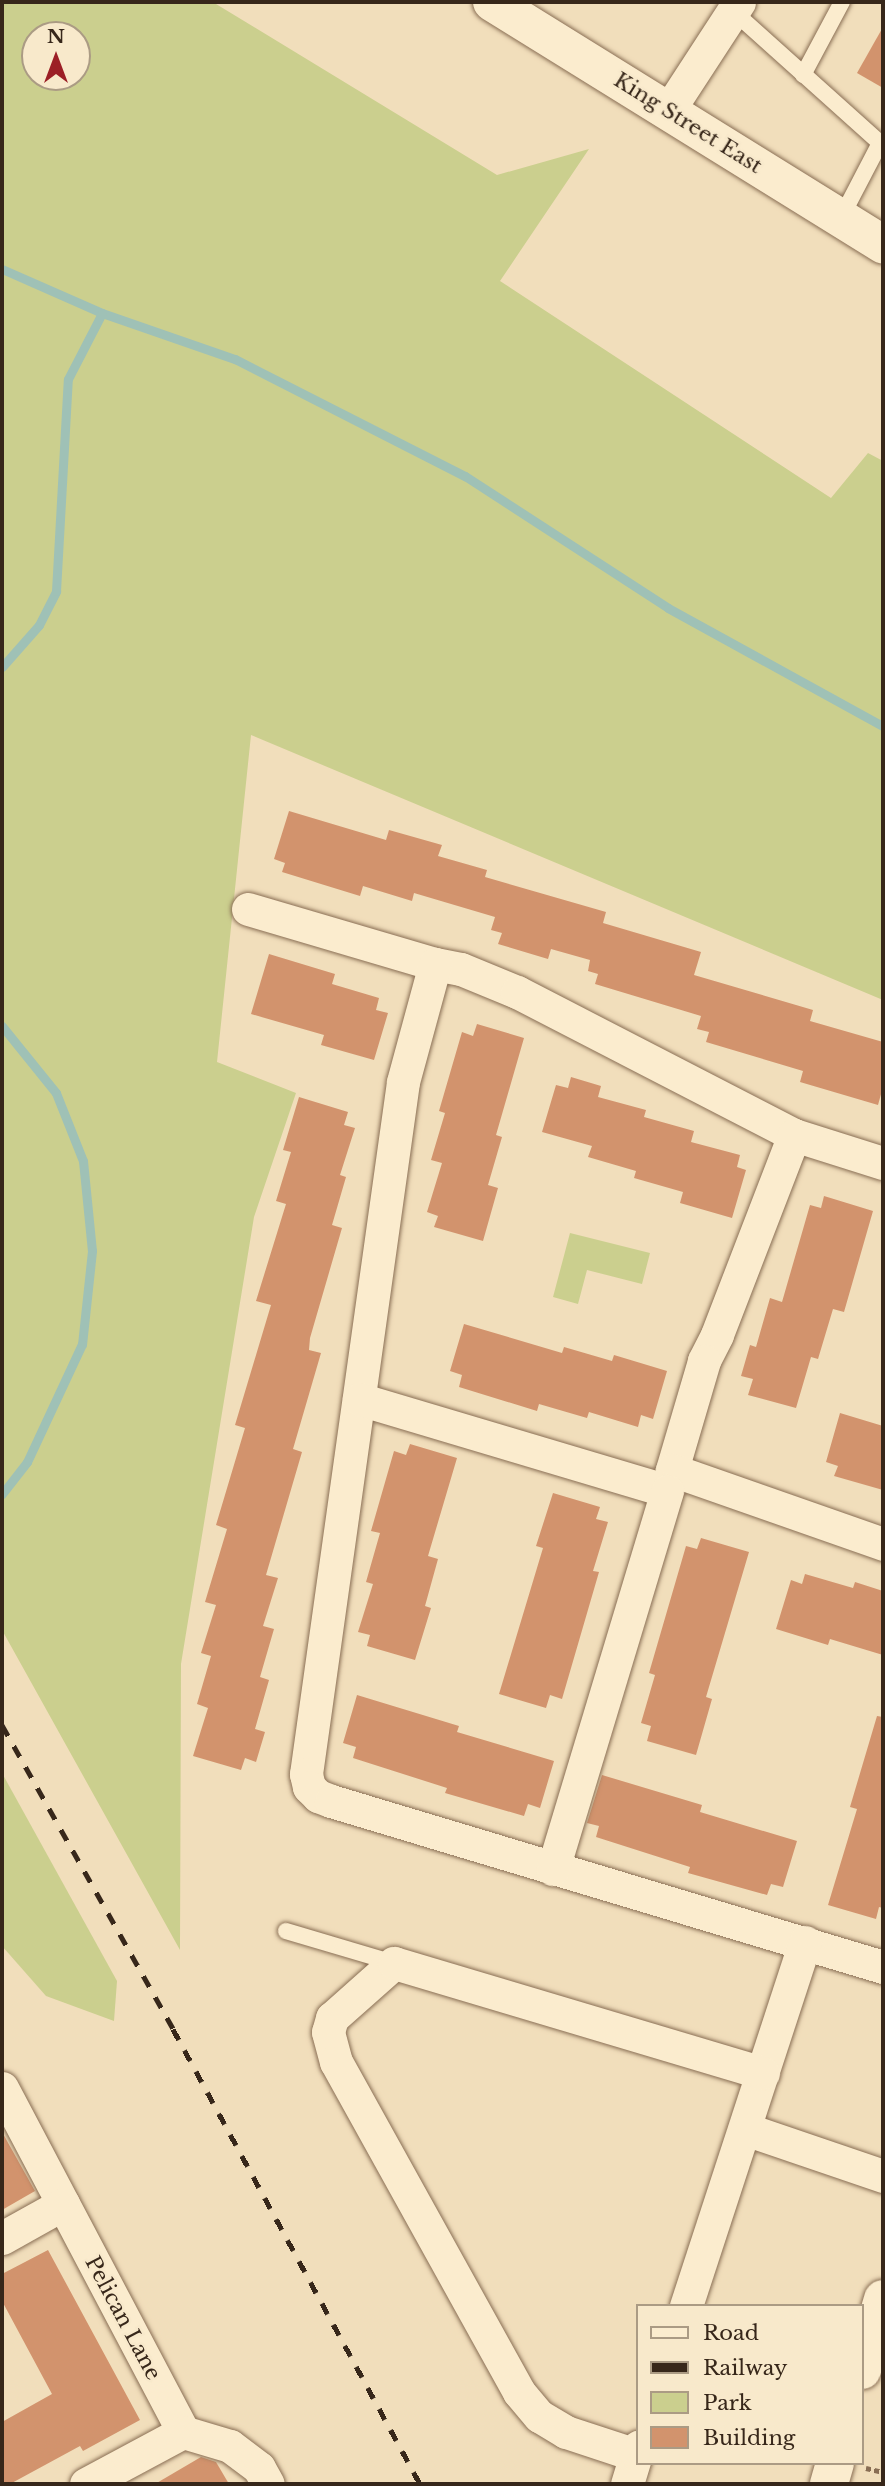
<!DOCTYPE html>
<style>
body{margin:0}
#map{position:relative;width:885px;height:2486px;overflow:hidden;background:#f1debb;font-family:"Libre Baskerville",serif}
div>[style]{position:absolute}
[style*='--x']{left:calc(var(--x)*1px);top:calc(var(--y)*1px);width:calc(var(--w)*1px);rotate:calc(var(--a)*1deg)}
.green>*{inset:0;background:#cbcf8e}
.stream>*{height:9px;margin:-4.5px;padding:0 4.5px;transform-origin:4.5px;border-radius:4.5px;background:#9fc1b6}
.building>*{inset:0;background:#d2936d}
.path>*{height:4.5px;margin-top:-2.25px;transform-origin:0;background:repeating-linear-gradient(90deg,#896e54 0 5px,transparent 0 8.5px)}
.roads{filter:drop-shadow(0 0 2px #896e54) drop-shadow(0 0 2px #896e54)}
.lane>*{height:16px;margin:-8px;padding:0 8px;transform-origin:8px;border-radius:8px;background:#fbecce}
.street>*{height:33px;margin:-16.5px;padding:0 16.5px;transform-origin:16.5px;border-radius:16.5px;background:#fbecce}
.secondary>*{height:38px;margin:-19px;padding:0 19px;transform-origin:19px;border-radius:19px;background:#fbecce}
.rail>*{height:5px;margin-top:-2.5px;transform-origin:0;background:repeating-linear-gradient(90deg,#37271a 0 12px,transparent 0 24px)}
span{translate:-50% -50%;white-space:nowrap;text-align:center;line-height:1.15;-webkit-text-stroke:5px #f8e9cb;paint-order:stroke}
.street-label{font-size:21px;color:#37271a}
.frame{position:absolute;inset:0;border:4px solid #37271a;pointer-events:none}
.legend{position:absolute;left:636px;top:2304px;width:228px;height:161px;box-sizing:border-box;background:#f8e9cb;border:2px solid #ab9b84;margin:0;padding:9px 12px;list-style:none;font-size:21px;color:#37271a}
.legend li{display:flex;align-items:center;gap:14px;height:35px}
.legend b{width:35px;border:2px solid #ab9b84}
.north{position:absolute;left:21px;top:21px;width:70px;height:70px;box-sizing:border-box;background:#f8e9cb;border:2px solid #ab9b84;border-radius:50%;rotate:0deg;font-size:19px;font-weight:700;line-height:28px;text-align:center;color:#37271a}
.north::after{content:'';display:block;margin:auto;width:24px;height:32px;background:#9c1f26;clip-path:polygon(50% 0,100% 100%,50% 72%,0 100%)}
</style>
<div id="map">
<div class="green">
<i style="clip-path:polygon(evenodd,2px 2px,216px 4px,497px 175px,589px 149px,500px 281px,831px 498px,868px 453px,883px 461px,883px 1000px,251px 735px,217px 1062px,296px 1093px,254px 1217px,181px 1664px,180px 1950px,2px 1630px,2px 2px,35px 35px,77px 35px,77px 77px,35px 77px,35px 35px)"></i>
<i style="clip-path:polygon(570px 1233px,650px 1253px,642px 1284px,587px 1270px,578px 1304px,553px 1297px)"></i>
<i style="clip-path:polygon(2px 1773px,117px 1981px,114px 2021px,46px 1996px,2px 1946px)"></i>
</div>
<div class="stream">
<i style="--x:2;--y:269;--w:109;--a:23.7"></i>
<i style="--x:102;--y:313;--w:141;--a:19.1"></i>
<i style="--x:235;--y:359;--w:258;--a:27"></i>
<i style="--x:465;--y:476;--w:242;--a:33"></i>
<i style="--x:668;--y:608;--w:245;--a:28.8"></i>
<i style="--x:2;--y:667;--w:56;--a:-48.6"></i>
<i style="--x:39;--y:625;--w:38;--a:-63"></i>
<i style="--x:56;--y:591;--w:212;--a:-86.8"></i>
<i style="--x:68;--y:379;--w:74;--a:-62.7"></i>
<i style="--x:2;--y:1026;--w:86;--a:51.1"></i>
<i style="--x:56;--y:1093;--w:73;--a:68.3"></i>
<i style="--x:83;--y:1161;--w:90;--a:84.3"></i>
<i style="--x:92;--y:1251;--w:94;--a:96.1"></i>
<i style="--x:82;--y:1344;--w:130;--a:115"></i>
<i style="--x:27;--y:1462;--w:41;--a:128"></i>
</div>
<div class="building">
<i style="clip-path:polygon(883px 27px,883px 88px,857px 73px)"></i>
<i style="clip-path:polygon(289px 811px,386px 840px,389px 830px,442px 845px,438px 856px,487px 870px,485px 877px,606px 912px,603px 923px,701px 952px,694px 975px,813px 1010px,810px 1021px,883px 1042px,883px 1087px,878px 1105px,800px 1082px,803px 1071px,706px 1042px,709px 1032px,697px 1029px,701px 1016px,595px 984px,598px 974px,588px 971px,590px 960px,551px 949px,548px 959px,498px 944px,502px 933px,491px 930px,495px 917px,414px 893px,412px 901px,363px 886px,360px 896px,282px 872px,285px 863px,274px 859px)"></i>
<i style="clip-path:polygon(269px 954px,335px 974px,332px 984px,379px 998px,376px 1010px,388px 1013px,374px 1060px,321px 1045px,324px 1035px,251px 1014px)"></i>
<i style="clip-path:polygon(477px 1024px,524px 1038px,496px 1135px,502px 1137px,488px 1185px,498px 1188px,483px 1241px,434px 1227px,438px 1216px,427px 1212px,442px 1163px,431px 1160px,445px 1113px,439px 1111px,462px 1032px,473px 1036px)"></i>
<i style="clip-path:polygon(571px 1077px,601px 1086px,598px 1097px,646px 1110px,644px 1117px,694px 1131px,691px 1142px,740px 1155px,737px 1167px,746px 1170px,732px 1218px,680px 1203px,683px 1192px,634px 1178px,636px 1171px,588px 1157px,592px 1146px,542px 1132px,556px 1085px,568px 1088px)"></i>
<i style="clip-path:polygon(299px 1097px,348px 1112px,344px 1125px,355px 1128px,340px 1175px,346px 1177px,332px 1225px,342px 1228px,310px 1338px,309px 1350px,321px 1353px,293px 1449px,302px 1452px,266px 1575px,278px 1578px,263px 1626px,274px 1629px,260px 1677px,269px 1680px,255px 1729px,265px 1732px,256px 1762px,245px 1758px,241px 1770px,193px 1756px,208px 1708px,197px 1704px,211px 1656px,201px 1653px,216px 1605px,205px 1602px,227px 1529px,216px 1525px,245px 1428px,235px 1425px,271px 1305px,256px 1301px,286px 1204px,276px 1201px,291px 1152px,283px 1150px)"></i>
<i style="clip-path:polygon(824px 1196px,873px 1211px,844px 1312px,833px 1309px,818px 1359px,811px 1357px,796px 1408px,748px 1395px,753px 1379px,741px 1376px,750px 1345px,756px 1347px,770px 1298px,782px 1302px,810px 1205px,821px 1208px)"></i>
<i style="clip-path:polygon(464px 1324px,562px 1353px,564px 1347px,612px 1361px,614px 1355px,667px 1371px,653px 1419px,641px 1415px,638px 1427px,589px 1412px,587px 1418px,539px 1404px,537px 1411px,459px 1387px,462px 1375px,450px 1371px)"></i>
<i style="clip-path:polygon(840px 1413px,883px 1426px,883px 1490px,834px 1476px,838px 1466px,826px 1462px)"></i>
<i style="clip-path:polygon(410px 1444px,457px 1458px,428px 1556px,438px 1559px,425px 1606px,431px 1608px,415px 1660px,367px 1646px,370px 1635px,358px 1632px,373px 1584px,366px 1582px,380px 1533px,371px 1531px,394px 1451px,406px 1455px)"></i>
<i style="clip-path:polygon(553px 1493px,600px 1507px,596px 1519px,608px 1522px,593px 1571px,599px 1572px,562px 1699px,550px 1695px,546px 1708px,499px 1694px,543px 1548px,536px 1546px)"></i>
<i style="clip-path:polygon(701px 1538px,749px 1552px,706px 1697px,712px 1699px,696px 1755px,647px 1741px,651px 1726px,641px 1723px,655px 1675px,649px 1673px,686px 1546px,697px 1549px)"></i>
<i style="clip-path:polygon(805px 1574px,853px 1588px,855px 1582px,883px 1591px,883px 1655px,830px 1639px,828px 1645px,776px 1629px,791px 1580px,802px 1584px)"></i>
<i style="clip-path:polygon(357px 1695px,459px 1726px,457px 1732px,554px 1761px,540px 1808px,528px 1804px,524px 1816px,445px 1793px,447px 1788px,353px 1758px,356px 1747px,343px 1743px)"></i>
<i style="clip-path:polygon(877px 1716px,883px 1717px,883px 1908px,879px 1907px,876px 1919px,828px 1905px,857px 1809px,850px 1807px)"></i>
<i style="clip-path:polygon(602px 1775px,702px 1805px,700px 1812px,797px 1841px,783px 1887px,771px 1884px,767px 1895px,688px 1873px,690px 1867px,596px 1837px,599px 1826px,587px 1823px)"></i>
<i style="clip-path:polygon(2px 2132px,35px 2191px,2px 2210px)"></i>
<i style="clip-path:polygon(48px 2250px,140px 2420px,83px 2451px,80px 2446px,10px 2484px,2px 2484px,2px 2422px,52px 2394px,2px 2301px,2px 2274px)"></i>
<i style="clip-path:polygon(201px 2457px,216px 2462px,229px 2484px,155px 2484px)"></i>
</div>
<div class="path">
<i style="--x:866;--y:2468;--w:17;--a:13"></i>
</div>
<div class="roads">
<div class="lane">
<i style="--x:733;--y:11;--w:198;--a:41.9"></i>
<i style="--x:880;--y:143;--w:85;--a:117.5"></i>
<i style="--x:803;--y:75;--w:83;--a:-61.9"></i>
<i style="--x:286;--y:1931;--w:113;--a:16.5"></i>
</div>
<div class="street">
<i style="--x:668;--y:111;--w:130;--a:-56.9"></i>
<i style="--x:248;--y:909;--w:195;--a:16.4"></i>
<i style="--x:435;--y:964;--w:26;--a:11"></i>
<i style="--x:461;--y:969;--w:61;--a:22.3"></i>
<i style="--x:517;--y:992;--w:312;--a:27.3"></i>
<i style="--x:794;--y:1135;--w:93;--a:17.5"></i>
<i style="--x:435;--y:964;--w:122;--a:105.2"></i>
<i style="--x:403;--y:1082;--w:699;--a:97.98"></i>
<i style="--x:306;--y:1774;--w:13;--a:77"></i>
<i style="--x:309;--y:1787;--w:13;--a:45"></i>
<i style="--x:318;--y:1796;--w:14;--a:21"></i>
<i style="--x:331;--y:1801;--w:576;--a:16.74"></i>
<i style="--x:794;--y:1135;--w:214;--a:111.1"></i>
<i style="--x:717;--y:1335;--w:29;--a:117"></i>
<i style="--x:704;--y:1361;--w:114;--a:106.4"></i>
<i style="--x:672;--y:1470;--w:224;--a:19.3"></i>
<i style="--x:359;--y:1399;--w:321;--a:16.6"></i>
<i style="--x:667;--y:1491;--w:395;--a:106.8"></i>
<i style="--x:2;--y:2088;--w:389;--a:62.2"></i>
<i style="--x:745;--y:2129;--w:146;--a:18.8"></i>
<i style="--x:2;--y:2238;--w:70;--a:-29.1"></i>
<i style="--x:686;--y:2306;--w:383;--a:-71.9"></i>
<i style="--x:636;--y:2455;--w:74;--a:-161.8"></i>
<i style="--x:566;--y:2432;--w:31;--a:-149"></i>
<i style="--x:539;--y:2416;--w:31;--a:-130"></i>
<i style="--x:519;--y:2392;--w:377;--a:-119"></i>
<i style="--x:336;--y:2062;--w:31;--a:-105"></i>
<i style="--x:328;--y:2032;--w:15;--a:-74"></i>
<i style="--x:332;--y:2018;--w:83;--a:-41.6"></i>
<i style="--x:394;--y:1963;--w:385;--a:16.6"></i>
<i style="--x:86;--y:2484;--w:110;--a:-28.2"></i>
<i style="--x:183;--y:2432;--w:49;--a:16.6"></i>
<i style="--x:230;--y:2446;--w:36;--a:37"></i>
<i style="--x:259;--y:2468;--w:18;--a:61"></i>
<i style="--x:627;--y:2484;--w:39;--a:-73"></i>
</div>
<div class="secondary">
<i style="--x:492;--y:2;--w:460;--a:31.8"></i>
<i style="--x:862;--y:2370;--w:74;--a:-73.5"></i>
<i style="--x:829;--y:2484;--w:22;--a:-74"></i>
</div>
</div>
<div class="rail">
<i style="--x:2;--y:1725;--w:349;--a:60.6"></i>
<i style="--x:173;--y:2029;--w:518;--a:61.5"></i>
</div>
<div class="street-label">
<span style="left:688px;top:123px;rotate:32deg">King Street East</span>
<span style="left:123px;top:2318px;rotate:62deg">Pelican Lane</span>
</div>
<div class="frame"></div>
<ul class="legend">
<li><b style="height:9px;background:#fbecce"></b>Road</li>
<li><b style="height:9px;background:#37271a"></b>Railway</li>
<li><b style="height:19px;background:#cbcf8e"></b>Park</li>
<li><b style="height:19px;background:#d2936d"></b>Building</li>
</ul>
<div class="north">N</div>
</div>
